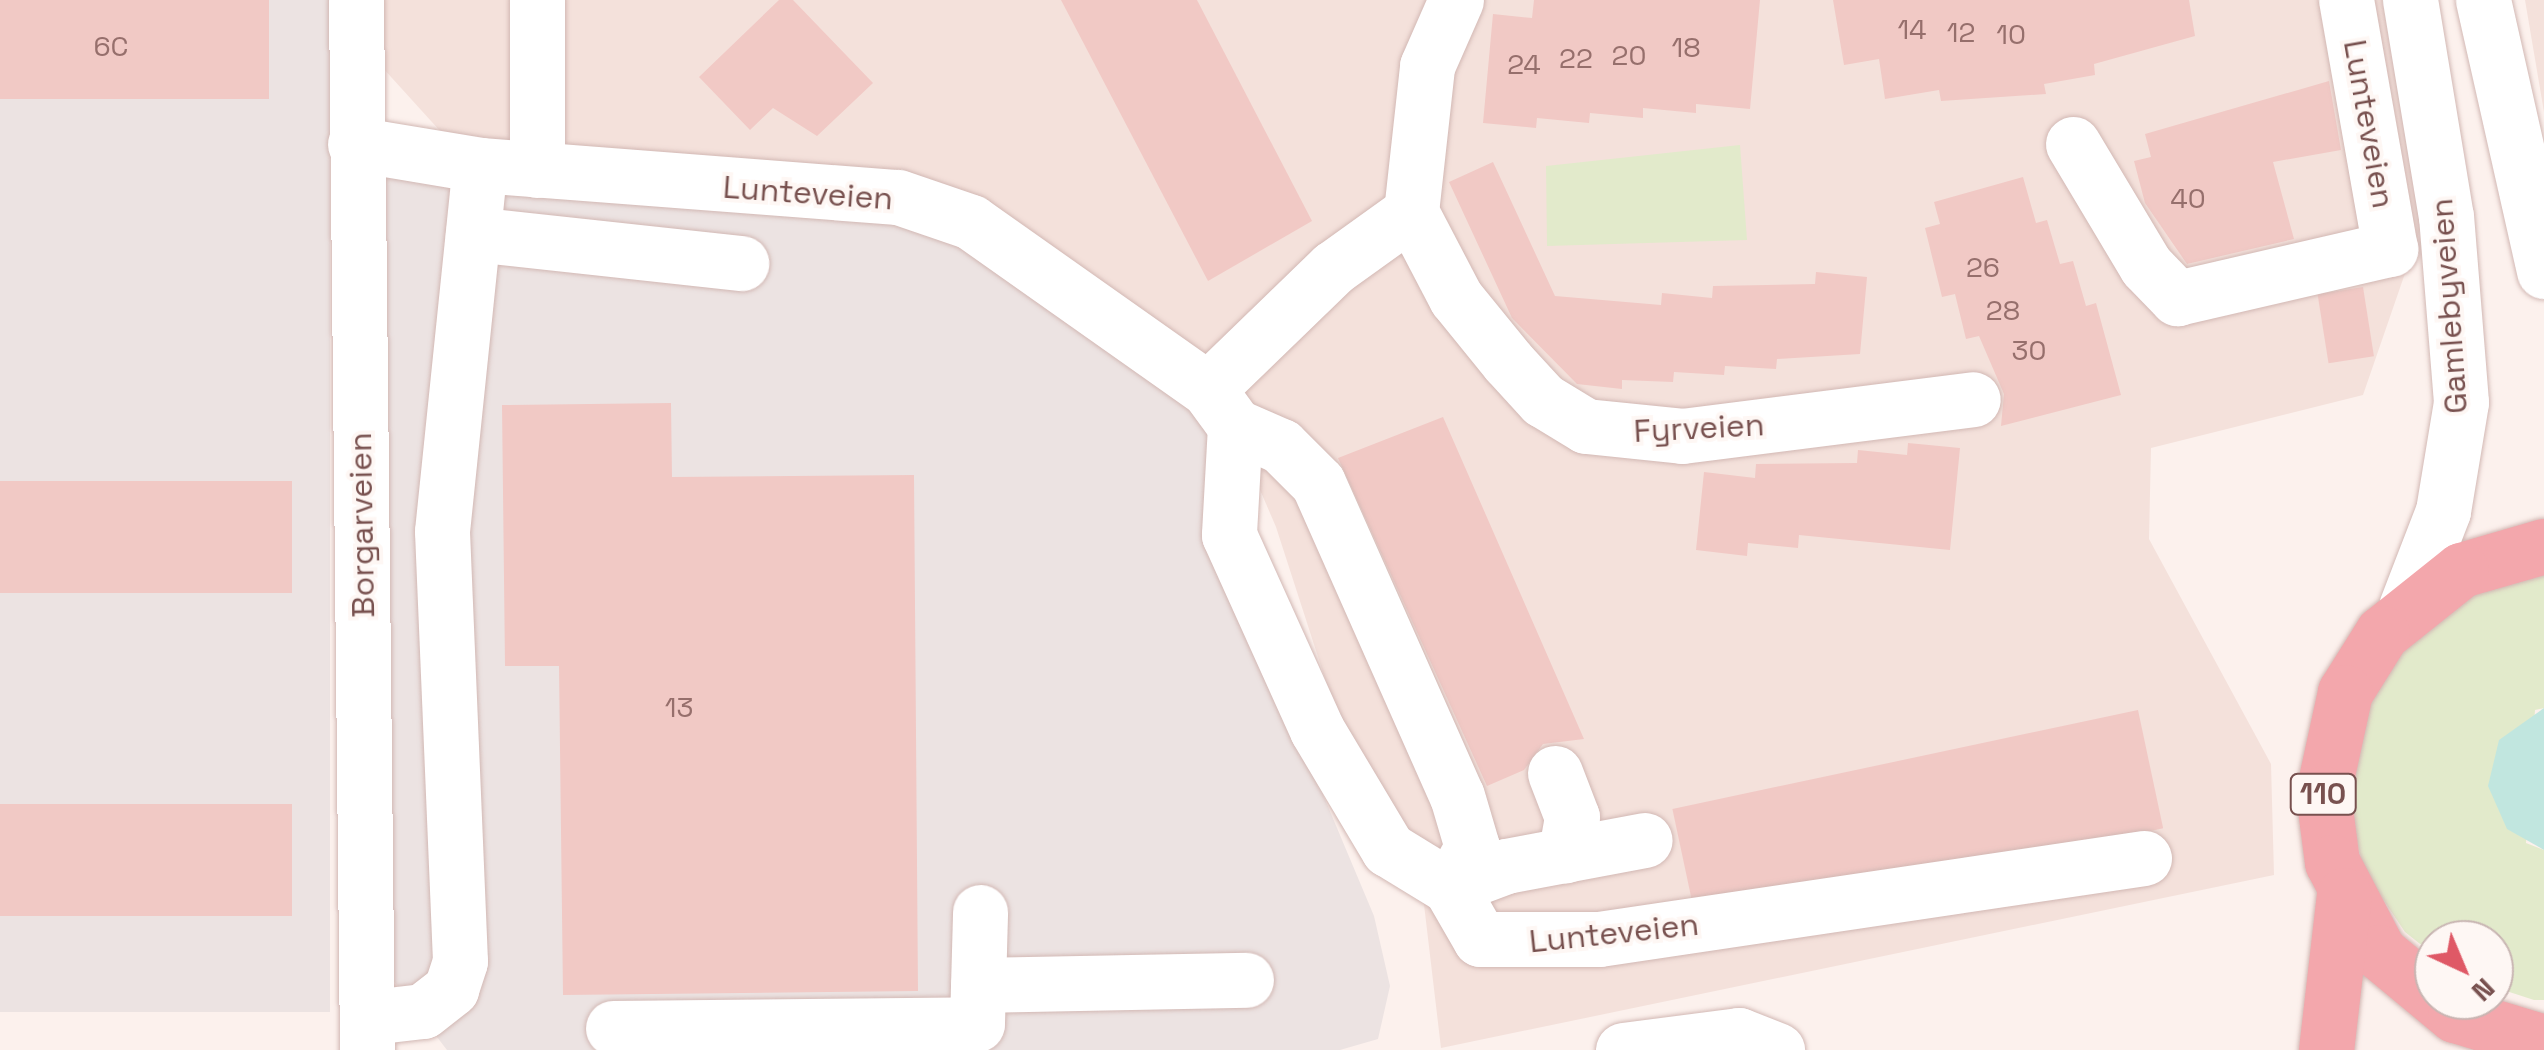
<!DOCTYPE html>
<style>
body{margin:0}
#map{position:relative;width:2544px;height:1050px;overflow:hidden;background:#fcf1ed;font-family:"Space Grotesk",sans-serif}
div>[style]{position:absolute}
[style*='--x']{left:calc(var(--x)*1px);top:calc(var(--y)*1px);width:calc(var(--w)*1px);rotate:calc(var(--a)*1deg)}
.residential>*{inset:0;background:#f4e1db}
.industrial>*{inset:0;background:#ece3e2;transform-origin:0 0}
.green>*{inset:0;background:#e2eacb}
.water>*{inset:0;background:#c1e6df}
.building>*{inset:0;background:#f1c9c5;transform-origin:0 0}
.roads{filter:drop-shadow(0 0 2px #d2b8b4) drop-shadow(0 0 2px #d2b8b4)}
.minor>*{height:55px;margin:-27.5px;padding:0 27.5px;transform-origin:27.5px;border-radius:27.5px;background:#fff}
.highway>*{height:55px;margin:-27.5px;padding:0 27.5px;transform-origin:27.5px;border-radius:27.5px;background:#f3a7ac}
span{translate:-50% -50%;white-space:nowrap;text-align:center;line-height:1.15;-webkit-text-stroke:8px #fef7f4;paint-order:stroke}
.number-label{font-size:28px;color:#966f6c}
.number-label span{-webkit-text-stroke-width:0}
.shield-label span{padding:2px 8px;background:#fef7f4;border:2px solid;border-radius:8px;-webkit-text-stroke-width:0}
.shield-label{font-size:30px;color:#78514f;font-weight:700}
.street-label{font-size:32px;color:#78514f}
.north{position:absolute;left:2414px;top:920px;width:100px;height:100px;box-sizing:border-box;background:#fef7f4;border:2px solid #c8b5b2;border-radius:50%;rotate:136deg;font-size:28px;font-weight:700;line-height:40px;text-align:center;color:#78514f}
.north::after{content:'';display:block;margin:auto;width:35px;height:45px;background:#df5966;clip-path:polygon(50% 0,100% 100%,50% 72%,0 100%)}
</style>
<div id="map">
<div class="residential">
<i style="clip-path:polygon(382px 0,2382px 0,2421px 227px,2363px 395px,2151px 448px,2149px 539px,2271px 764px,2274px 875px,1441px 1048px,1423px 896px,1331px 697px,1276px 527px,1212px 378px,907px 192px,441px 132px,382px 67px)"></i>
<i style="clip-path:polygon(2525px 0,2544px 0,2544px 112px)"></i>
</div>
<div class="industrial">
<i style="left:0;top:0;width:330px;height:1012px"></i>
<i style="clip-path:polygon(386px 167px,926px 223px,1186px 397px,1211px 435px,1205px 514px,1374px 916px,1390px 986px,1378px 1039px,1340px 1050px,447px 1050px,390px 976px)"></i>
</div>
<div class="green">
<i style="clip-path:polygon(1740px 145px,1747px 240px,1547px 246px,1546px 166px)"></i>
<i style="clip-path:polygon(2544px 568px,2544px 708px,2535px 710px,2526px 843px,2544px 850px,2544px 1000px,2534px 1000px,2494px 987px,2494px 940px,2434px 940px,2434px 955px,2405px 932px,2364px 871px,2347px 798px,2354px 725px,2386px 658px,2438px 605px)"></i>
</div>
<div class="water">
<i style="clip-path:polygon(2544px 708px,2544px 850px,2507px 829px,2488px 786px,2499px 740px)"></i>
</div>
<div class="building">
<i style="left:0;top:0;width:269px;height:99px"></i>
<i style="clip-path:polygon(779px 0,793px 0,873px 83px,817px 136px,773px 108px,750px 130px,699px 77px)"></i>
<i style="clip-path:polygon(1061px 0,1197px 0,1312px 221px,1208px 281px)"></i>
<i style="clip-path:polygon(1534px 0,1760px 0,1750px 109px,1696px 104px,1696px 113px,1643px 108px,1643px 118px,1590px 113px,1589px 123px,1537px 118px,1536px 128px,1483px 123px,1493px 14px,1532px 18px)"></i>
<i style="clip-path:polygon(1833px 0,2189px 0,2195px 36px,2094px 64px,2095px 75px,2044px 84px,2046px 94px,1941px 101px,1939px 90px,1885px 99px,1879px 59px,1844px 65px)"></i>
<i style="clip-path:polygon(2329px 81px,2341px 150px,2273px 162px,2294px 239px,2187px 264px,2145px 203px,2134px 161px,2151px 157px,2145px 134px)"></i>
<i style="clip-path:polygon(1493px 162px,1555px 296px,1661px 305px,1662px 293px,1712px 298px,1713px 286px,1815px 284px,1816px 272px,1867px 277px,1860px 354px,1777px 359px,1776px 369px,1725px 366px,1724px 375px,1674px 372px,1673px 382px,1622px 380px,1622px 389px,1577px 384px,1512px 318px,1449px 182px)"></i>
<i style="clip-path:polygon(2023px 177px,2036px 223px,2047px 220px,2060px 264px,2073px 261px,2086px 306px,2096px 303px,2121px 395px,2001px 426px,2004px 394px,1979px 336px,1966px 339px,1955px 294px,1942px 297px,1925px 228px,1940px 224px,1934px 202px)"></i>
<i style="left:2363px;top:287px;width:70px;height:46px;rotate:81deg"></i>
<i style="clip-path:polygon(671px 403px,672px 477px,914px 475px,918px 991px,563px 995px,559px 666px,505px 666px,502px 405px)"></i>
<i style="clip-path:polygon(1443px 417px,1584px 739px,1543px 744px,1524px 770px,1487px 786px,1338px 458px)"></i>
<i style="clip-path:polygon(1908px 443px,1960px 448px,1950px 550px,1799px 535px,1798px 548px,1748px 543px,1747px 556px,1696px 550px,1704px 472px,1755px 478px,1756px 464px,1857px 463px,1858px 450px,1907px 455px)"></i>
<i style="left:0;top:481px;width:292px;height:112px"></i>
<i style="left:2138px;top:710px;width:121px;height:476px;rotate:78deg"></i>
<i style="left:0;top:804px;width:292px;height:112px"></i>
</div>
<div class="roads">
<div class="minor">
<i style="--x:356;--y:0;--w:1050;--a:89.4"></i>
<i style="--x:537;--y:0;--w:170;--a:90"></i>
<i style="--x:2483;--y:0;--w:278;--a:77.3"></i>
<i style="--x:355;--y:144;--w:127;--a:9.5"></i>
<i style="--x:480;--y:165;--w:419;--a:4.4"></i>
<i style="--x:898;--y:197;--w:77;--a:18.9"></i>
<i style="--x:971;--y:222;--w:290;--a:35.2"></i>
<i style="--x:1208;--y:389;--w:46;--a:53.9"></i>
<i style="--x:1235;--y:426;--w:109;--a:93.2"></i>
<i style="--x:1229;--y:535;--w:214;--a:65.7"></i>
<i style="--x:1317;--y:730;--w:139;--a:59.2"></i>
<i style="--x:1388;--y:849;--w:73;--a:31.5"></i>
<i style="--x:1450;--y:887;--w:60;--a:60"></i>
<i style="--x:1480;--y:939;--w:119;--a:0"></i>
<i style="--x:1599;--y:939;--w:551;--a:-8.45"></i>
<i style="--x:2073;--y:144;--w:142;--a:59.1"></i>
<i style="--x:2146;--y:266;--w:45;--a:45.9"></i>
<i style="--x:2177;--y:298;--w:219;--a:-13"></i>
<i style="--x:2390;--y:249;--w:253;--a:-100"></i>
<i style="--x:1411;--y:212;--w:97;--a:62.4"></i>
<i style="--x:1456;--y:298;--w:82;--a:50.9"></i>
<i style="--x:1508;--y:362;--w:52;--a:47.4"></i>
<i style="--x:1543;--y:400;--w:50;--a:31.2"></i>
<i style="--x:1586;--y:426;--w:97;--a:5.9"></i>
<i style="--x:1682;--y:436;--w:293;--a:-7.2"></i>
<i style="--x:473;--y:234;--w:270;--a:6.2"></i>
<i style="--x:1208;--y:389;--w:174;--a:-44.1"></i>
<i style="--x:1333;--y:268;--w:96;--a:-35.7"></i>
<i style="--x:1411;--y:212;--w:147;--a:-83.7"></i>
<i style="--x:1427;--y:66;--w:72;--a:-66.3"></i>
<i style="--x:1235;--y:426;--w:50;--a:23.5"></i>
<i style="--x:1281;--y:446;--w:52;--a:45"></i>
<i style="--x:1318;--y:483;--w:342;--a:66.1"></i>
<i style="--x:1457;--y:796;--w:53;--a:73.6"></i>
<i style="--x:1472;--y:847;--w:46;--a:118.8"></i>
<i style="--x:2406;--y:607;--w:103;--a:-68.9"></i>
<i style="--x:2443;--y:511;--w:110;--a:-80.6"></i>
<i style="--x:2461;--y:402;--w:186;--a:-94.6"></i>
<i style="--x:2446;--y:217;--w:220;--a:-99.4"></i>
<i style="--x:1555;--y:773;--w:47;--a:68.9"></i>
<i style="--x:1572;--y:817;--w:39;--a:100"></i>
<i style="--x:1450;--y:887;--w:60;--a:-20.6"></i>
<i style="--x:1506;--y:866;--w:141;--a:-10.6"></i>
<i style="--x:978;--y:985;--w:268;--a:-1.1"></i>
<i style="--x:371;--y:1017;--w:52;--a:-6.6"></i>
<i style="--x:423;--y:1011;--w:36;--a:-38"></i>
<i style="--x:451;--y:989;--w:29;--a:-72"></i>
<i style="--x:460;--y:961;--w:430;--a:-92.4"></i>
<i style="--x:442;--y:531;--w:368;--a:-84.1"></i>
<i style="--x:977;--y:1022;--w:110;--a:-88.4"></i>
<i style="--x:613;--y:1028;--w:364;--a:-0.6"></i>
<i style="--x:1623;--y:1050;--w:117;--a:-7.4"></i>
<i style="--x:1739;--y:1035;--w:41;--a:21.5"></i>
</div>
<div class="highway">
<i style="--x:2544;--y:546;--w:86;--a:163.9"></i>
<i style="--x:2461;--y:570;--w:101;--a:141.4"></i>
<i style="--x:2382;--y:633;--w:70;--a:122.1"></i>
<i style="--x:2345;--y:692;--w:103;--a:102.3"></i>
<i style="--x:2323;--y:793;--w:70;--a:82.6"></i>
<i style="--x:2332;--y:862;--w:102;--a:62.4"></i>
<i style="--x:2379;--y:952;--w:99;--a:39.7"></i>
<i style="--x:2455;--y:1015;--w:93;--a:16.9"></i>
<i style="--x:2326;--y:1050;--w:156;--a:-83.4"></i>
</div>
</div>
<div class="number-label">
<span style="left:1912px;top:29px">14</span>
<span style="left:1961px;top:32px">12</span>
<span style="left:2011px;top:34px">10</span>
<span style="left:111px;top:46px">6C</span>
<span style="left:1686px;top:47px">18</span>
<span style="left:1629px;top:55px">20</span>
<span style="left:1576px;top:58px">22</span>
<span style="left:1524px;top:64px">24</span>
<span style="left:2188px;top:198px">40</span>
<span style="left:1983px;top:267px">26</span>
<span style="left:2003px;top:310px">28</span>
<span style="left:2029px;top:350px">30</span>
<span style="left:679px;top:707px">13</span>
</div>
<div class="shield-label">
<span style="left:2323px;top:794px">110</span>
</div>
<div class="street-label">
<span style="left:2369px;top:124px;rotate:80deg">Lunteveien</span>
<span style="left:808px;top:193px;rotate:4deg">Lunteveien</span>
<span style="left:2449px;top:306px;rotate:-94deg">Gamlebyveien</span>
<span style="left:1699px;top:428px;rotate:-3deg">Fyrveien</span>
<span style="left:362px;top:525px;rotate:-91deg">Borgarveien</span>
<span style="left:1614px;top:933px;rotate:-6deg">Lunteveien</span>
</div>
<div class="north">N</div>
</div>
